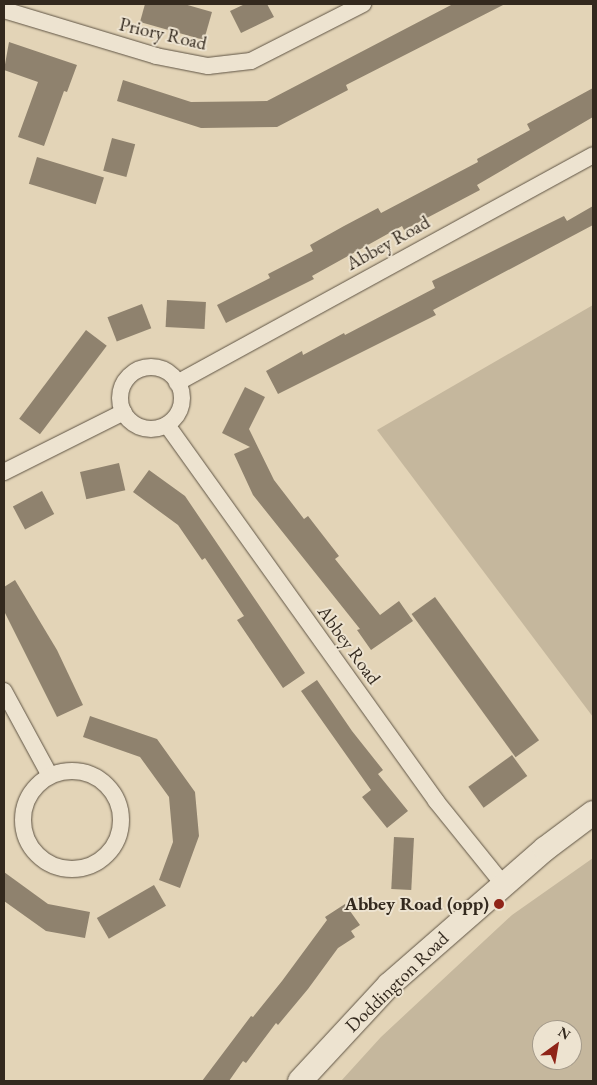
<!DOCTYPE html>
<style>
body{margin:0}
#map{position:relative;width:597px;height:1085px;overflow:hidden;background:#e3d4b7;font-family:"EB Garamond",serif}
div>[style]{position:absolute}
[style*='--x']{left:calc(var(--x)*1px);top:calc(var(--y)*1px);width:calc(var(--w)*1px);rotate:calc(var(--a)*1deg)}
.green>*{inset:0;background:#c5b79d}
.building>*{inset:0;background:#8f826e;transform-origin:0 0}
.roads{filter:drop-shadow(0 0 1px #5f5444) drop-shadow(0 0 1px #5f5444)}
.street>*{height:16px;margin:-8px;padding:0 8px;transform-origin:8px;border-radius:8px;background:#ede3d0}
.street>.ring{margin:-8px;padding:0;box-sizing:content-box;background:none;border:16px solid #ede3d0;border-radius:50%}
.secondary>*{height:24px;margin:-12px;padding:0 12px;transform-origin:12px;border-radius:12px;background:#ede3d0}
.dots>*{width:14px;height:14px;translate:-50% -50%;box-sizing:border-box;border:2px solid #ede3d0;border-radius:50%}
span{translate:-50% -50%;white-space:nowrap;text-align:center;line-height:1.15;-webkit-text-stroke:4px #ede3d0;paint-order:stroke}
.street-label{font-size:19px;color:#33291e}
.poi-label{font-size:19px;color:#33291e;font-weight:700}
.right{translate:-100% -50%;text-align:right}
.frame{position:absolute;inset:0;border:5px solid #33291e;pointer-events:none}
.north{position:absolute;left:532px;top:1020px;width:50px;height:50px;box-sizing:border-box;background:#ede3d0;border:1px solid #a39989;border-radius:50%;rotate:32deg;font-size:14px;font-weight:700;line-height:20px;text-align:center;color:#33291e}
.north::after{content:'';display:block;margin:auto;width:18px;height:22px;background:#8f2418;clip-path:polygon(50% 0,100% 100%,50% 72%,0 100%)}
</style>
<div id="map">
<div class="green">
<i style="clip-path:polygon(593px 305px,593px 717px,377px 430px)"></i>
<i style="clip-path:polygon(evenodd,593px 858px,593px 1081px,341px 1081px,381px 1037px,512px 915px,593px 858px,542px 1030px,572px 1030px,572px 1060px,542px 1060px,542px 1030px)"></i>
</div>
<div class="building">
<i style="clip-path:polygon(145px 4px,184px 4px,212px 12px,204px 40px,140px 22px)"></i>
<i style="clip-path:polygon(245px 4px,267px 4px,274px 17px,241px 33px,230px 11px)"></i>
<i style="clip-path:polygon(453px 4px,505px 4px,346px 85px,348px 90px,277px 127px,201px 128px,117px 101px,123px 80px,191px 102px,267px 101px)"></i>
<i style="clip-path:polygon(9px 42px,77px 65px,67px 92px,64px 91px,44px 146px,18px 137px,38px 82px,4px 70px)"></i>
<i style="clip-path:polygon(593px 88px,593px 117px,477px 185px,480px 190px,404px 230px,402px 226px,312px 276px,314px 279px,226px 323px,217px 305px,270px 278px,268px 274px,313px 251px,310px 245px,344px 226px,378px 208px,381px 213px,478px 162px,477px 159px,530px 130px,527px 124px)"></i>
<i style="left:112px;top:138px;width:24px;height:34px;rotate:15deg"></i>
<i style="left:37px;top:157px;width:70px;height:28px;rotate:17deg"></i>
<i style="clip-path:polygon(593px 206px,593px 225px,433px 310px,436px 315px,278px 394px,266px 371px,302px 351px,303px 355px,344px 333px,345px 335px,435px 288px,432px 281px,564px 216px,567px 221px)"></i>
<i style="left:167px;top:300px;width:39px;height:27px;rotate:3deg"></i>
<i style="left:142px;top:304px;width:26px;height:37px;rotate:69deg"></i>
<i style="left:86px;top:330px;width:26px;height:111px;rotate:37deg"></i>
<i style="clip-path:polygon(245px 387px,265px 397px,249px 429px,274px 480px,304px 519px,308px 516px,339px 556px,335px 559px,380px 615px,399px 601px,413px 621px,371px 650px,357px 630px,360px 629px,253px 495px,234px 454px,250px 447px,222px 433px)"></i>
<i style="left:119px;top:463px;width:28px;height:40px;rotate:77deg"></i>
<i style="clip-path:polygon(149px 470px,185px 496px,305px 673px,283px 688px,237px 620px,244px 616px,205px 558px,202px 560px,178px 525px,133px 492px)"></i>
<i style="left:42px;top:491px;width:26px;height:33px;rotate:62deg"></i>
<i style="clip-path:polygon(15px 580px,57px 650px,83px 705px,57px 717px,4px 611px,4px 587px)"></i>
<i style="left:435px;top:597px;width:177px;height:29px;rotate:54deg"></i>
<i style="clip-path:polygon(317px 680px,352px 731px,383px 770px,378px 774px,408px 811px,387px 828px,362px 797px,371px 790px,301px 691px)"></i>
<i style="clip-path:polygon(90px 716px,157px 739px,195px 792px,199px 836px,180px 888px,159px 880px,173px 842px,169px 797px,140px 757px,83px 737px)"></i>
<i style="left:512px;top:755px;width:26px;height:54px;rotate:54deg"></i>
<i style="left:394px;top:837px;width:20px;height:52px;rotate:3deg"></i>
<i style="clip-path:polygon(4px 872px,48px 904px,90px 912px,85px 938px,46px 931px,4px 901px)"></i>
<i style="left:154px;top:885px;width:24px;height:66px;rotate:60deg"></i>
<i style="clip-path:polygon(345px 904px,360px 925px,351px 931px,355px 937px,338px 948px,308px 989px,278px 1025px,276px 1023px,246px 1063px,243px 1061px,229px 1081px,202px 1081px,251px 1016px,253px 1017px,282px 981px,327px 920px,325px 917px)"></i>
</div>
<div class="roads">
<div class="street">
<i style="--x:4;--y:10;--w:159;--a:16.8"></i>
<i style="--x:156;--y:56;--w:53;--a:10.9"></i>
<i style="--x:208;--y:66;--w:43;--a:-6.6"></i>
<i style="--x:251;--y:61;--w:126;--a:-27"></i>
<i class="ring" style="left:120px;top:367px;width:46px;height:46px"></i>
<i style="--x:177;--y:383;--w:474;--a:-28.7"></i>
<i style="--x:167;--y:425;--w:462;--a:54.4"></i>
<i style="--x:436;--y:801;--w:107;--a:51.1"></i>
<i style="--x:4;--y:472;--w:134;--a:-26.6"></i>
<i style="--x:4;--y:691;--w:94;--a:61.5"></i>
<i class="ring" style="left:23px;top:771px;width:82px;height:82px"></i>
</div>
<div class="secondary">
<i style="--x:300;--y:1081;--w:131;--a:-47.2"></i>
<i style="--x:389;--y:985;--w:207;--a:-41.1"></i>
<i style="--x:545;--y:849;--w:60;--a:-36.9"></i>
</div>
</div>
<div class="dots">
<i style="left:499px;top:904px;background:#8f2418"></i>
</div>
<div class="street-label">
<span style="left:163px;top:34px;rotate:13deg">Priory Road</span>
<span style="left:388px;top:243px;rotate:-29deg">Abbey Road</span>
<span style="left:349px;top:645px;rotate:54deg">Abbey Road</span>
<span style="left:397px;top:982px;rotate:-44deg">Doddington Road</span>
</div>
<div class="poi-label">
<span class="right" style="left:489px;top:904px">Abbey Road (opp)</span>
</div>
<div class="frame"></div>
<div class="north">N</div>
</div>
